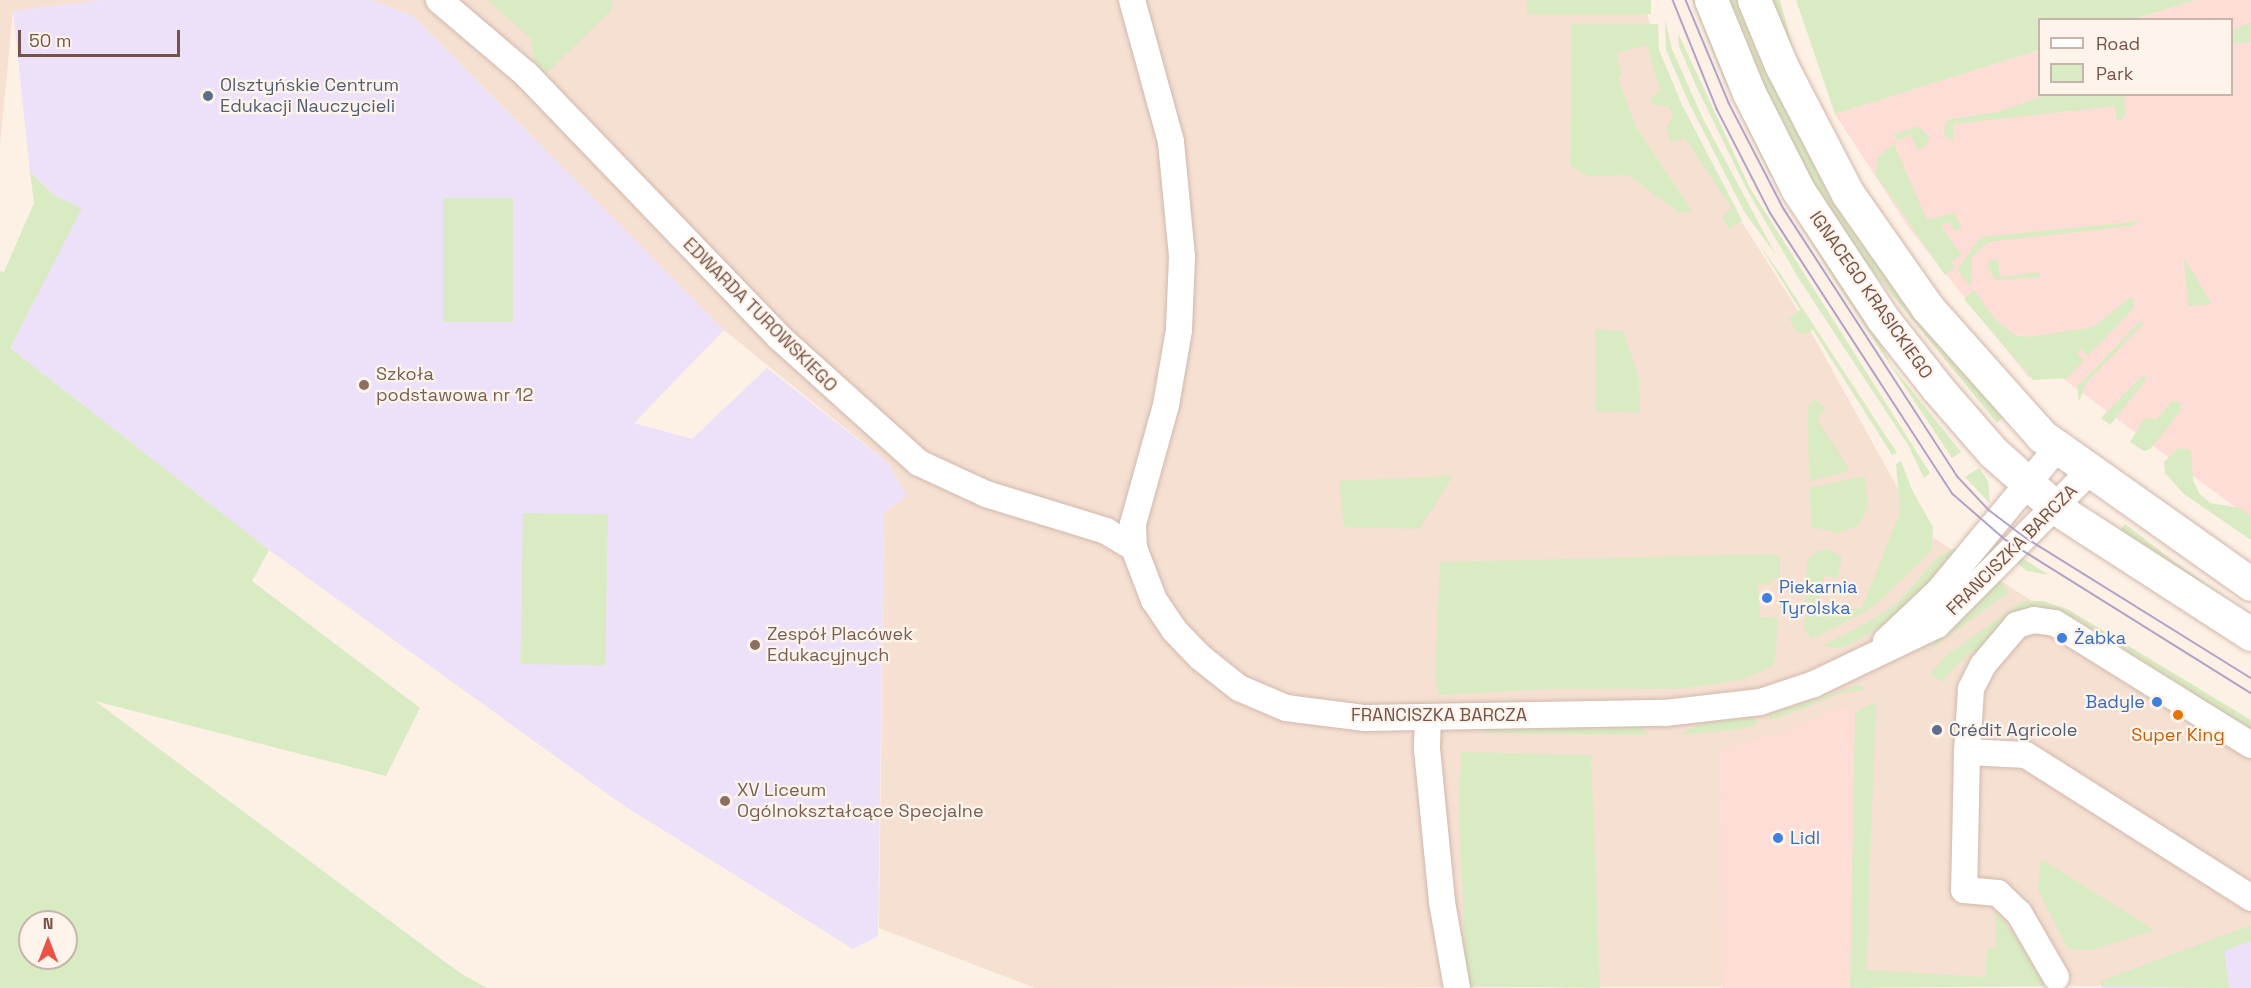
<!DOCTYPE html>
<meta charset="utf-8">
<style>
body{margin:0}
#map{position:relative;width:2251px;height:988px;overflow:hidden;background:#fdf0e4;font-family:"Space Grotesk",sans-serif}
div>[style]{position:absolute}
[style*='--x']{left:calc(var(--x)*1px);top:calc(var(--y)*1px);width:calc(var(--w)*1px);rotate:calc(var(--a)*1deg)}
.residential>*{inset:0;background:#f5e0d2}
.commercial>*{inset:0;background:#feddd7}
.education>*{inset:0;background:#ede0f9}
.green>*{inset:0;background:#d8ebc2;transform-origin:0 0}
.roads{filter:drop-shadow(0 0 2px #d1b8ac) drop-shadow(0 0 2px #d1b8ac)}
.street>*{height:26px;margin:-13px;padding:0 13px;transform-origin:13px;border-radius:13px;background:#fff}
.secondary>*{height:33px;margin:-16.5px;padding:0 16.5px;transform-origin:16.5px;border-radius:16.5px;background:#fff}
.tram>*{height:1.5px;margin:-0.75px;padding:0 0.75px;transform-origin:0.75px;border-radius:0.75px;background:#b1a2c7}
.dots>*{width:16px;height:16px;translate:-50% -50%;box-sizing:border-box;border:3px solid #fff4eb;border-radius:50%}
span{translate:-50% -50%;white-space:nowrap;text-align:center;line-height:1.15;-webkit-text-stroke:4.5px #fff4eb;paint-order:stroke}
.service-label{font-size:18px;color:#4e5e75}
.left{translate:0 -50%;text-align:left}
.street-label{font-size:18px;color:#765348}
.education-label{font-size:18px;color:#785e54}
.shop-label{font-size:18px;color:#366cbe}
.right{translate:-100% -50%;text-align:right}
.food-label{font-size:18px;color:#c56008}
.legend{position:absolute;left:2038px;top:18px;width:195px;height:78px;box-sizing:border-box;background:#fff4eb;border:2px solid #c8b4aa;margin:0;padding:8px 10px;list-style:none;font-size:18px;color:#765348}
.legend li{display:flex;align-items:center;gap:12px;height:30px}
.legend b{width:30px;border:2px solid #c8b4aa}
.north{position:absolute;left:18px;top:910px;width:60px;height:60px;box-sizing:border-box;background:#fff4eb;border:2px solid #c8b4aa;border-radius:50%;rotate:0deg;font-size:16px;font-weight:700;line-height:24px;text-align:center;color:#765348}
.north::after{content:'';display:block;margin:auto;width:21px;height:27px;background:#eb5344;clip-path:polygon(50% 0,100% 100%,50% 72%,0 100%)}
.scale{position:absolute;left:18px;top:30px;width:162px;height:27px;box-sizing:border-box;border:3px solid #765348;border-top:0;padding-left:8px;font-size:18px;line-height:21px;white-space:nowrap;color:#765348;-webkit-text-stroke:4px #fff4eb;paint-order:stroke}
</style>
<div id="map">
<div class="residential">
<i style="clip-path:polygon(0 0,103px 0,13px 11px,0 145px)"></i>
<i style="clip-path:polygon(371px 0,1643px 0,1680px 125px,1806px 323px,1921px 530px,2251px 741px,2251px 930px,2101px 986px,1035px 988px,879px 928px,884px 513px,906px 496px,888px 463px,724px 330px,413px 16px)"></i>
</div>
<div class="commercial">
<i style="clip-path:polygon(2196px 0,2251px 0,2251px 519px,2057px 374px,2029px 378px,1909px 228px,1835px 114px,2039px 50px,2040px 94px,2232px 94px,2232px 20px,2134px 19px)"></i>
<i style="clip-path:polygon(1840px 708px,1865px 710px,1862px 988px,1723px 988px,1721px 749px,1790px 730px)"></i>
</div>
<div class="education">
<i style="clip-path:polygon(103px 0,371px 0,413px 16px,724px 330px,634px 423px,692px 439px,767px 368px,888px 463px,907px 496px,884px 513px,878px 936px,853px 949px,623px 805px,269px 550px,10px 348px,81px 208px,55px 196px,30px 172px,13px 11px)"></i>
<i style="clip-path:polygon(2251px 930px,2251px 988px,2101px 988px,2101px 986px)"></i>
</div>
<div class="green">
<i style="clip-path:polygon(488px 0,612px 0,611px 10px,546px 74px,534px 61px,531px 39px)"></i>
<i style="left:1527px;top:0;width:124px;height:14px"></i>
<i style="clip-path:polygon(1692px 0,1699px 0,1892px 366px,1961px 452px,1952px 458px,1829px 272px,1769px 173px,1724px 80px)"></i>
<i style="clip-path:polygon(1721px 0,1739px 0,1782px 101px,1815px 165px,1901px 299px,2004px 417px,1997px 423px,1862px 258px,1809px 183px)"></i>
<i style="clip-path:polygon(1769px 0,1780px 0,1801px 78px)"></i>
<i style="clip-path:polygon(1796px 0,2196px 0,2134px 19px,2040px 20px,2039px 50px,1835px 114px)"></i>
<i style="clip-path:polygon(1665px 20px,1672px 49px,1703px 119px,1776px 255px,1745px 213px,1689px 103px,1666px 50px)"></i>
<i style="clip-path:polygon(2251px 23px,2251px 42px,2232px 44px,2232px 30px)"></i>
<i style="clip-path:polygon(1572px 24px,1658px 24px,1659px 50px,1682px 105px,1742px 220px,1729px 229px,1722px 217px,1731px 208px,1685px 138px,1671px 142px,1666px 128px,1673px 116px,1668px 106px,1655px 105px,1649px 99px,1660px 91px,1647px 45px,1616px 53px,1622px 76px,1618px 78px,1636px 127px,1693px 212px,1679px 212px,1628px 175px,1588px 176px,1570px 165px)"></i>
<i style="clip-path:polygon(1678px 33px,1750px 188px,1930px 473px,1924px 478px,1908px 445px,1799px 279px,1747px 190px,1697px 88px,1679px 46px)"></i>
<i style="clip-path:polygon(2049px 94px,2124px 95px,2126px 115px,2117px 122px,2115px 106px,1953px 124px,1953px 141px,1944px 134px,1945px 123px,1951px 119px,1997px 112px)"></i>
<i style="clip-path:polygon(1918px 126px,1930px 137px,1927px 145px,1917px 150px,1911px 135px,1897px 140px,1893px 135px)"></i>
<i style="clip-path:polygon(1894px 144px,1927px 220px,1954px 213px,1962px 227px,1954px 231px,1950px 222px,1941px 226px,1962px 255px,1951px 262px,1955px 267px,1945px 275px,1875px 174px,1878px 157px)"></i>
<i style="clip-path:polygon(evenodd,30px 172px,55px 196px,82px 208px,10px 348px,269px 550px,252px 581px,420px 708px,386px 776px,95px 701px,460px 973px,487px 988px,0 988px,0 271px,4px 272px,34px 203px,30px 172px,30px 922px,66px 922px,66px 958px,30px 958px,30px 922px)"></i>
<i style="left:443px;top:198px;width:70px;height:124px"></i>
<i style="clip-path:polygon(2141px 221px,2131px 226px,1988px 242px,1972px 257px,1971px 287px,1957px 270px,1981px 237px)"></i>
<i style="clip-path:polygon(1759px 244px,1781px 275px,1897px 453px,1892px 455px,1813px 330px,1802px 334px,1797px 332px,1789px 319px,1800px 310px)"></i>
<i style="clip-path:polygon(2184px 258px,2212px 304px,2188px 306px)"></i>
<i style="clip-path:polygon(1998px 259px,2000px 277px,2040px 272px,2040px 277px,1996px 280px,1987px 267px,1990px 261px)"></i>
<i style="clip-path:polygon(1974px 290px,1994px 318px,2015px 335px,2028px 337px,2094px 327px,2129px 298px,2133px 297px,2134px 308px,2088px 356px,2081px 349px,2077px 354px,2084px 361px,2067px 378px,2033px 380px,1964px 299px)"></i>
<i style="clip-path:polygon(2139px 322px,2145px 322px,2087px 382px,2079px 401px,2077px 387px)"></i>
<i style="clip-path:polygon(1595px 329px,1623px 331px,1639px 378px,1640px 413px,1596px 411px)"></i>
<i style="clip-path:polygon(2141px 377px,2145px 376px,2146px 380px,2110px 425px,2101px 418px)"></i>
<i style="clip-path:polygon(1814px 399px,1826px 408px,1817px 419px,1850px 471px,1809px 481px,1808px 408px)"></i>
<i style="clip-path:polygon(2172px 401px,2181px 403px,2180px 412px,2150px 449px,2144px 451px,2130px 442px,2145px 418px,2157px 419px)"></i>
<i style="clip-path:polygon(2184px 448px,2191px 451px,2193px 480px,2199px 493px,2210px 503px,2240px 508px,2251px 516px,2251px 540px,2184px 494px,2165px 473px,2164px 462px,2177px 449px)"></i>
<i style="clip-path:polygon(1901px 461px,1912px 490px,1933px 527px,1931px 551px,1872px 608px,1812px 639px,1804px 629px,1807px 561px,1816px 552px,1827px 549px,1842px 557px,1838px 578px,1824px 576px,1817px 608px,1835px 611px,1862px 608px,1900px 512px,1896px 464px)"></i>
<i style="clip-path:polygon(1979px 468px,1988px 481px,1990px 503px,1965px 477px)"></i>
<i style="clip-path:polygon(1453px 476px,1419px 529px,1344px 527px,1339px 481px)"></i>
<i style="clip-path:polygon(1865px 476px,1868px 508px,1858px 526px,1838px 533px,1812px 527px,1809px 488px)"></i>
<i style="left:523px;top:513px;width:85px;height:151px;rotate:1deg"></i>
<i style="clip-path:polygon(2125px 524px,2176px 563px,2251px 615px,2115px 536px)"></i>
<i style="clip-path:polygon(1955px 548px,1958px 550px,1923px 591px,1889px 621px,1854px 643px,1840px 648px,1823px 646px,1875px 618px,1899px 601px,1938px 557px)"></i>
<i style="clip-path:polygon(1773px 554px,1780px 557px,1780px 578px,1772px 579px,1771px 584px,1758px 584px,1760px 617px,1777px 618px,1776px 657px,1774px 665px,1765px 670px,1740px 680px,1678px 689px,1545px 689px,1439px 695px,1435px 681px,1440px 562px)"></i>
<i style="clip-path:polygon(2022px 558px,2049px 575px,2027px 571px,2017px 563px)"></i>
<i style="clip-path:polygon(2000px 581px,2009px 592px,1929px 651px,1933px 644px)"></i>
<i style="clip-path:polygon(2023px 601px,2043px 601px,2069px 610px,2251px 720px,2251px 729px,2232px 717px,2227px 723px,2185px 697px,2189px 690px,2074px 618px,2070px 625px,2062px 620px,1982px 652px,1972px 651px,1945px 677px,1945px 683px,1930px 675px,1944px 657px)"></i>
<i style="clip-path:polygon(1858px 685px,1867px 689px,1842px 693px,1770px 721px,1769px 715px)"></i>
<i style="clip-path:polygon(1876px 702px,1866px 970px,1985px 977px,1987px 948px,1995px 948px,1996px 911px,2034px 963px,2045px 986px,1850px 988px,1855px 712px)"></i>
<i style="clip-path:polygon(1756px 717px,1757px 725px,1740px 729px,1680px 735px,1698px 724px)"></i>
<i style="clip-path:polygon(1638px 726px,1649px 735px,1485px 733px,1485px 727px)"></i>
<i style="clip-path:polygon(1462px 752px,1591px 755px,1600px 988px,1466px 986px,1459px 799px)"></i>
<i style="clip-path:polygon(2041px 859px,2119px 908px,2155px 930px,2091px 950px,2068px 949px,2038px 890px)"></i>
<i style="clip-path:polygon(2251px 925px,2251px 941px,2224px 951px,2229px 988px,2101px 986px,2101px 981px)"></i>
</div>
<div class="roads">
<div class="street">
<i style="--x:439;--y:0;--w:114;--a:40.4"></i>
<i style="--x:526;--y:74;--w:365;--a:46.1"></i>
<i style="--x:779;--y:337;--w:188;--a:42"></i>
<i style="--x:919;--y:463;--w:74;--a:24.8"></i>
<i style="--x:986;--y:494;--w:126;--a:17.1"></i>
<i style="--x:1106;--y:531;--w:33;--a:31"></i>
<i style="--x:1132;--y:0;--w:147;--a:74.6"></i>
<i style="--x:1171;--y:142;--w:116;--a:84.5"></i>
<i style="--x:1182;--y:257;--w:73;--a:92.4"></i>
<i style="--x:1179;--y:330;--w:76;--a:99.8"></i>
<i style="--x:1166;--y:405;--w:123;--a:105.5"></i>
<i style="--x:1133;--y:524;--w:24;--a:88"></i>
<i style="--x:1134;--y:548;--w:56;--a:69"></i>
<i style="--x:1154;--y:600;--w:36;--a:56"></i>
<i style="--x:1174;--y:630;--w:37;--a:46"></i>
<i style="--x:1200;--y:657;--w:50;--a:38.5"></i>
<i style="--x:1239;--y:688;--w:51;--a:23.1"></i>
<i style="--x:1286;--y:708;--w:80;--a:7.2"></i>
<i style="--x:1365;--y:718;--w:300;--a:-1"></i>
<i style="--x:1665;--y:713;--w:96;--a:-6.6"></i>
<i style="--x:1760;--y:702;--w:57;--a:-18.4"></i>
<i style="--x:1814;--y:684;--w:136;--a:-25.6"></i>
<i style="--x:1937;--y:625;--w:216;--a:-45.2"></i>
<i style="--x:1886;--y:641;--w:71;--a:-43.3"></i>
<i style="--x:1938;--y:592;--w:187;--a:-50.4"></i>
<i style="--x:1428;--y:717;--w:32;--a:92"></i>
<i style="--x:1427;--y:749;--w:154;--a:84.4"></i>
<i style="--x:1442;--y:902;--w:87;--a:80.1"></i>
<i style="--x:2251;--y:745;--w:231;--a:-148.1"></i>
<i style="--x:2055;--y:623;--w:21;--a:-172"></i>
<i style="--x:2034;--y:620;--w:18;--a:164"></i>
<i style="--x:2017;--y:625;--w:52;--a:130.4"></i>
<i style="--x:1983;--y:665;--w:27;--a:117"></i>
<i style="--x:1971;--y:689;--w:63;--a:93.6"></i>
<i style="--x:1967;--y:752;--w:59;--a:2.9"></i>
<i style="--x:2026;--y:755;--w:267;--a:32.4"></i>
<i style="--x:1967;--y:752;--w:138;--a:91.2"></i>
<i style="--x:1964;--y:890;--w:34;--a:5"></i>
<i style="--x:1998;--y:893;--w:29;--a:44"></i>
<i style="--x:2019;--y:913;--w:74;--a:60"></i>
</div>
<div class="secondary">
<i style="--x:1711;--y:0;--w:100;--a:67.8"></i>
<i style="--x:1749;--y:93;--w:109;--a:63.2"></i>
<i style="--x:1798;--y:190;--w:154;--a:56.6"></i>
<i style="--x:1883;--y:319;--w:89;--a:51.8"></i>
<i style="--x:1938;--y:389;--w:84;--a:48.9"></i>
<i style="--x:1993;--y:452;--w:84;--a:41.6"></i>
<i style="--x:2056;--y:508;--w:232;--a:32.9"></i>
<i style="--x:1754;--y:0;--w:70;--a:67.4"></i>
<i style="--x:1781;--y:65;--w:145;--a:62.6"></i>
<i style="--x:1848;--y:194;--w:138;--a:55"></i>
<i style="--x:1927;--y:307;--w:173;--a:48.3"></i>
<i style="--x:2042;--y:436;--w:256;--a:35.3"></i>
</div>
</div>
<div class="tram">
<i style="--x:1673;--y:0;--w:118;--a:68"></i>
<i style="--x:1717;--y:109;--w:118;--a:62.8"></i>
<i style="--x:1771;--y:214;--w:334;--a:57"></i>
<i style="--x:1953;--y:494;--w:70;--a:41"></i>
<i style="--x:2006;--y:540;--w:289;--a:32"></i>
<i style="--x:1686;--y:0;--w:112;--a:67.3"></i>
<i style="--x:1729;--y:103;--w:119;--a:62.6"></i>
<i style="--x:1784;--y:209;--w:320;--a:57"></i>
<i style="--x:1958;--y:477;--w:45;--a:46.8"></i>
<i style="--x:1989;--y:510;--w:46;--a:37.1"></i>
<i style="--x:2026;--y:538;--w:265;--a:31.9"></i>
</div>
<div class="dots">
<i style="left:208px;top:96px;background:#5c6f8a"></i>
<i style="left:364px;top:385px;background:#8d6e63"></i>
<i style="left:1767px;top:598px;background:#3f7fe0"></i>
<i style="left:2062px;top:638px;background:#3f7fe0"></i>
<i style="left:755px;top:645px;background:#8d6e63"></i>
<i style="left:2157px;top:702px;background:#3f7fe0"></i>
<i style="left:2178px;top:715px;background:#e8710a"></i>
<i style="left:1937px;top:730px;background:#5c6f8a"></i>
<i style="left:725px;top:801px;background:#8d6e63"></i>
<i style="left:1778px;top:838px;background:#3f7fe0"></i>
</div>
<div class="service-label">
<span class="left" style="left:220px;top:96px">Olsztyńskie Centrum<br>Edukacji Nauczycieli</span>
<span class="left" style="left:1949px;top:730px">Crédit Agricole</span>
</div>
<div class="street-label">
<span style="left:1871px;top:295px;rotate:55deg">IGNACEGO KRASICKIEGO</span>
<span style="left:760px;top:315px;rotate:45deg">EDWARDA TUROWSKIEGO</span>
<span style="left:2012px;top:550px;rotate:-45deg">FRANCISZKA BARCZA</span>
<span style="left:1439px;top:715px">FRANCISZKA BARCZA</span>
</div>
<div class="education-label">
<span class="left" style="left:376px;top:385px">Szkoła<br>podstawowa nr 12</span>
<span class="left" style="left:767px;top:645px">Zespół Placówek<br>Edukacyjnych</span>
<span class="left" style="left:737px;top:801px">XV Liceum<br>Ogólnokształcące Specjalne</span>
</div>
<div class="shop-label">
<span class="left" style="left:1779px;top:598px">Piekarnia<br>Tyrolska</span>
<span class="left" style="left:2074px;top:638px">Żabka</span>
<span class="right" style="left:2145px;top:702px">Badyle</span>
<span class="left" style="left:1790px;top:838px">Lidl</span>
</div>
<div class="food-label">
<span style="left:2178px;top:735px">Super King</span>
</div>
<ul class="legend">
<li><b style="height:8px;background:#fff"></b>Road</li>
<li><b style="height:16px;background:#d8ebc2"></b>Park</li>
</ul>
<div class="north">N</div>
<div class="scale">50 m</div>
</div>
